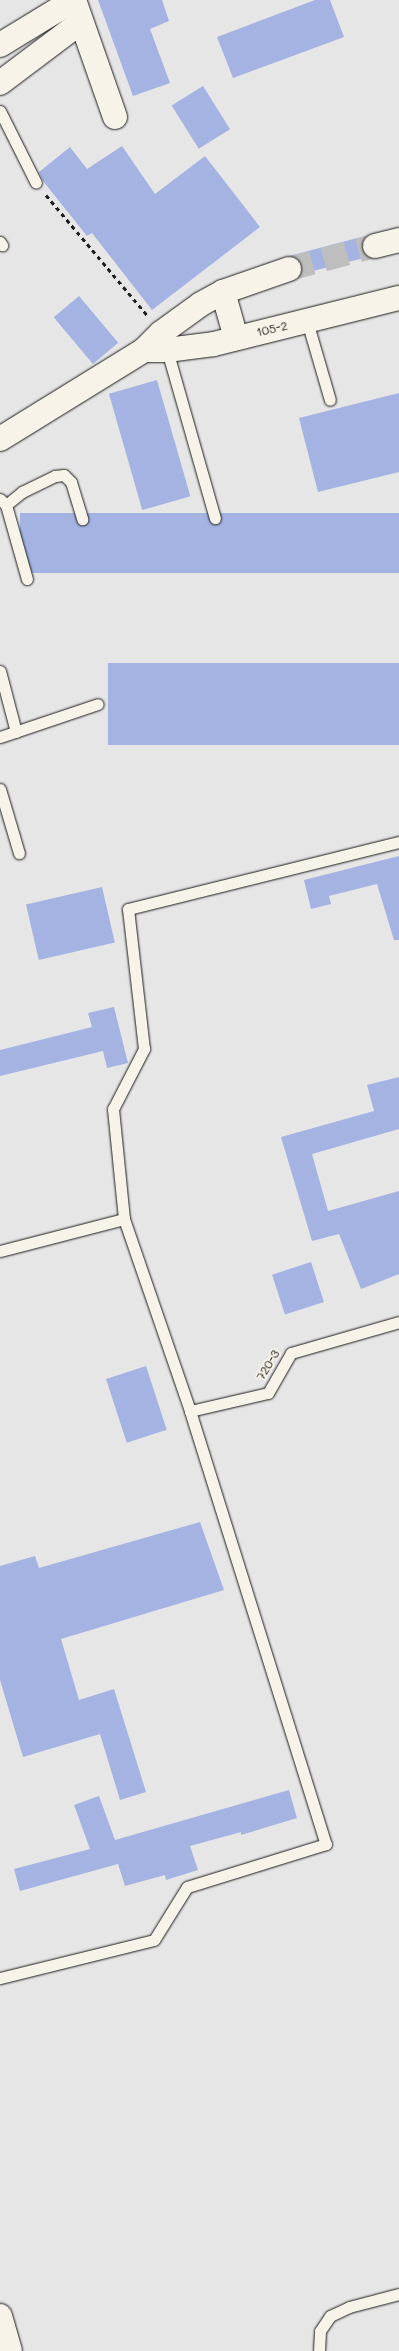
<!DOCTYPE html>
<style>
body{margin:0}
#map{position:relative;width:399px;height:2351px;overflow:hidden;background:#e6e6e7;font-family:Mali,sans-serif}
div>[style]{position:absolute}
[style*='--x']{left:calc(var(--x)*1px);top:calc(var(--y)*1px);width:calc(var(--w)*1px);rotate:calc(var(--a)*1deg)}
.building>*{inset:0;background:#a4b3e2;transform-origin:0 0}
.minor-tunnel>*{height:24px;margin-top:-12px;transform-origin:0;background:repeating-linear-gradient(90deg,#bebebe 0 24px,transparent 0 36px)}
.path>*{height:3px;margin-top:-1.5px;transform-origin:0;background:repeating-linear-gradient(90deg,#1c1c1c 0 4px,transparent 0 8px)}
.roads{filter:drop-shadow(0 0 1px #1c1c1c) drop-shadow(0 0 1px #1c1c1c)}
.service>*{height:11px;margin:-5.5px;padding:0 5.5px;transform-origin:5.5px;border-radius:5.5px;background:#f7f3e8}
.minor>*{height:24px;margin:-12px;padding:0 12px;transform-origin:12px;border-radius:12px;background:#f7f3e8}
span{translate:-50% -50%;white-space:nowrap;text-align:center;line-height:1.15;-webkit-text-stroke:4px #f7f3e8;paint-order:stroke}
.street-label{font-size:12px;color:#1c1c1c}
</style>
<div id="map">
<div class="building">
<i style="clip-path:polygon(98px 0,162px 0,169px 21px,150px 29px,170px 83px,133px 96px)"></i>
<i style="clip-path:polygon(315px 0,330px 0,344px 37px,233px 78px,217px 37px)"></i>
<i style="left:203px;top:86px;width:51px;height:37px;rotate:58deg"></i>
<i style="clip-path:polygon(122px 146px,155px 194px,205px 156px,260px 227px,152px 310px,92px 233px,87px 236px,43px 181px,39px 172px,70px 147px,87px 169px)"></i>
<i style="clip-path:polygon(365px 236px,362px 249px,368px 257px,301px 274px,302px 265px,298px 259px,289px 256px)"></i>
<i style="left:79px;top:296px;width:61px;height:33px;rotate:50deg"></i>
<i style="left:157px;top:380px;width:121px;height:50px;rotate:74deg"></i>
<i style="clip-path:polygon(399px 393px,399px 472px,318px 492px,299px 418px)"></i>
<i style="left:399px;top:513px;width:60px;height:379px;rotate:90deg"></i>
<i style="left:399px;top:663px;width:82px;height:291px;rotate:90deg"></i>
<i style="clip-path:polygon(399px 856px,399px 940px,394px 940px,377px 884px,329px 896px,331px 904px,311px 909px,304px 880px)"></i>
<i style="left:102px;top:887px;width:57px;height:78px;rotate:77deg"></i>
<i style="clip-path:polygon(114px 1007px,128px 1063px,107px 1068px,103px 1051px,0 1076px,0 1050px,92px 1027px,88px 1013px)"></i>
<i style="clip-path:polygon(399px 1077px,399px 1129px,312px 1154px,328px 1211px,399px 1191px,399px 1274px,361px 1289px,339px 1234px,312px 1241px,281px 1137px,374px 1111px,367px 1085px)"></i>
<i style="left:311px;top:1262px;width:42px;height:41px;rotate:72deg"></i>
<i style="left:146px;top:1366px;width:67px;height:42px;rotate:72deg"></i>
<i style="clip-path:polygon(200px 1522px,224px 1590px,61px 1639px,79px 1700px,114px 1689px,146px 1792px,120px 1800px,100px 1734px,23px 1757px,0 1680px,0 1566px,35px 1556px,39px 1568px)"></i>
<i style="clip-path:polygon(289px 1790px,297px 1818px,241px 1835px,241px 1832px,190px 1846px,198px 1870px,166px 1880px,165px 1875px,125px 1886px,118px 1864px,20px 1891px,14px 1869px,90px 1849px,74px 1805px,99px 1796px,115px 1840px)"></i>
</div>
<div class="minor-tunnel">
<i style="--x:289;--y:269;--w:89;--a:-15"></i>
</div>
<div class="path">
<i style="--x:46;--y:195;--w:157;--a:49.9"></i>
</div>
<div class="roads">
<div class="service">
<i style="--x:0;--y:111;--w:80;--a:63.4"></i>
<i style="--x:0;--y:242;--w:4;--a:56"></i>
<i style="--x:307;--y:321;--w:82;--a:73.8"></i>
<i style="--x:167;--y:350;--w:175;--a:74.1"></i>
<i style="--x:0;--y:499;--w:8;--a:45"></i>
<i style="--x:6;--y:505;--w:77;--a:74.2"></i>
<i style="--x:6;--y:505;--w:21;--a:-39"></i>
<i style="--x:22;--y:492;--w:37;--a:-26"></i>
<i style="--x:55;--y:476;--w:9;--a:-6"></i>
<i style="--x:64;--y:475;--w:10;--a:45"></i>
<i style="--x:71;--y:482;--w:39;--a:73"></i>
<i style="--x:0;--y:671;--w:63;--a:75.3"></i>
<i style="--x:0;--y:737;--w:103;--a:-18.6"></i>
<i style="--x:0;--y:789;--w:67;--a:73.5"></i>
<i style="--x:124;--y:1219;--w:111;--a:-95.7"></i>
<i style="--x:113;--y:1109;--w:68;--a:-62.7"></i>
<i style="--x:144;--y:1049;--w:141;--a:-96.5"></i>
<i style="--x:128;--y:909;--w:279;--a:-13.9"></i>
<i style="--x:0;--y:1251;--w:128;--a:-14.5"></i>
<i style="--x:124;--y:1219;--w:203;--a:71"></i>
<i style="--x:190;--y:1411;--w:454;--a:72.6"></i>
<i style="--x:326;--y:1844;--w:145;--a:162.8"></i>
<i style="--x:187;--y:1887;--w:62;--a:121.9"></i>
<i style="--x:154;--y:1940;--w:159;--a:166.1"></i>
<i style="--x:190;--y:1411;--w:80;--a:-13"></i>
<i style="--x:268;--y:1393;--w:46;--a:-60.1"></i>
<i style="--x:291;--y:1353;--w:112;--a:-16"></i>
<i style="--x:319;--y:2351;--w:20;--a:-87"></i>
<i style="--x:320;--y:2331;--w:18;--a:-56"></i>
<i style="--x:330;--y:2316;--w:21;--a:-25"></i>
<i style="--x:349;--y:2307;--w:52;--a:-14.6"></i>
</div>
<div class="minor">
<i style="--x:74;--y:0;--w:124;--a:70.7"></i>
<i style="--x:0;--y:45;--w:87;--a:-31.3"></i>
<i style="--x:0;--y:83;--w:101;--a:-37"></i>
<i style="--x:375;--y:246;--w:25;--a:-14"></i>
<i style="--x:223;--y:292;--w:48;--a:74.2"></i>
<i style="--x:144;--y:350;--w:23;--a:0"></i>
<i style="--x:167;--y:350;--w:47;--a:-7.3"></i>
<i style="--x:214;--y:344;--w:191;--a:-14"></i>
<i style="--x:0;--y:439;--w:169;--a:-31.7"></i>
<i style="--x:144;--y:350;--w:24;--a:-45"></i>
<i style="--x:161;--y:333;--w:49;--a:-35.9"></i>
<i style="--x:201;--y:304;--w:25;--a:-29"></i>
<i style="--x:223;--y:292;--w:70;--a:-19.2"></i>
<i style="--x:0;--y:2316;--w:36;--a:74"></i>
</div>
</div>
<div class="street-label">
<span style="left:272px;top:329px;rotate:-13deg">105-2</span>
<span style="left:268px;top:1365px;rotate:-59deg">720-3</span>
</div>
</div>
